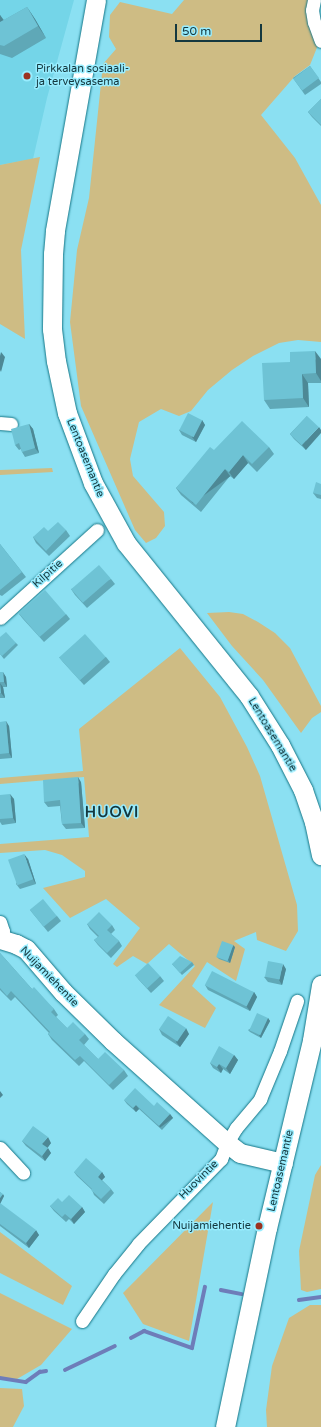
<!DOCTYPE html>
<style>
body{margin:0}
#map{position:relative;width:321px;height:1427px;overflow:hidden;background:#8be0f2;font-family:"Varela Round",sans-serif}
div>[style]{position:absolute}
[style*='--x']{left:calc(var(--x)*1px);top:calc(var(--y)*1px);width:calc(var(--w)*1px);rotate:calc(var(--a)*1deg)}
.built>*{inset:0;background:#74d5e8}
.green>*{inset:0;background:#cebc84}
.stream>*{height:3.5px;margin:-1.75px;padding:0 1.75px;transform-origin:1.75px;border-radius:1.75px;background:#6e7db9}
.roads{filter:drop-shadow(0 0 1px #147586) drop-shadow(0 0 1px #147586)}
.street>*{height:13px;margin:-6.5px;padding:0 6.5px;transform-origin:6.5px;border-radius:6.5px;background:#fff}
.secondary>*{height:19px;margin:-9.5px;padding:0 9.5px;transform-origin:9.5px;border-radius:9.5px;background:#fff}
.wall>*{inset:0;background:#5fa8b7}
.shaded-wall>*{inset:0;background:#4d8895;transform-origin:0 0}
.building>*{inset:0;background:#6ec3d5;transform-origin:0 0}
.dots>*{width:11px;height:11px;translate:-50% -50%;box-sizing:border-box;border:2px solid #98edff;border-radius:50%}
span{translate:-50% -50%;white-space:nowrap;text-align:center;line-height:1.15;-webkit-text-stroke:3px #98edff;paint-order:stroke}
.poi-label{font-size:11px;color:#14383f}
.left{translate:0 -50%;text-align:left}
.right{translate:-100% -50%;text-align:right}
.street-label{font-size:11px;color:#14383f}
.district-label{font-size:15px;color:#14383f;font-weight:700;letter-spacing:1px}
.scale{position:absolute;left:175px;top:24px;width:87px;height:18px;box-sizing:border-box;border:2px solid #14383f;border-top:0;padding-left:5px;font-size:12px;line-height:14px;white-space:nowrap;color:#14383f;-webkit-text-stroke:3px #98edff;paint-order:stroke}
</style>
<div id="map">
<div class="built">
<i style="clip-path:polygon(0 0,74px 0,47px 98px,33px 159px,0 165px)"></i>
</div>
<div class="green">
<i style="clip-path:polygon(184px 0,309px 0,318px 45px,310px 65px,295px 76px,261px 115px,295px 158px,321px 205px,321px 342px,298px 340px,279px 343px,253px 356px,232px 370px,208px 390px,191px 411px,179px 416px,161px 409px,139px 422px,130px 459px,133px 476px,164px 512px,165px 526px,156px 538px,146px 543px,135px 530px,81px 406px,70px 322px,77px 250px,89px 198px,103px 64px,116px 49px,109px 37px,110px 15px,120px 2px,172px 14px)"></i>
<i style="clip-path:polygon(40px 157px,21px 250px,25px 339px,0 324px,0 165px)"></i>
<i style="clip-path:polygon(52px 468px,53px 472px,0 475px,0 470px)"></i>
<i style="clip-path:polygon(229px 612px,243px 614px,258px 622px,275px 633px,290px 648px,321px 706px,321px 712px,312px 718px,301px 733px,263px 680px,232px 646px,207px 613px)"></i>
<i style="clip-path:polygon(180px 648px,220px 697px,247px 747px,260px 776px,297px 905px,298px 931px,286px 951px,257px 940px,256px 932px,234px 941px,245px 949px,236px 981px,207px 962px,192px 986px,216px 1008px,205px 1028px,159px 1005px,195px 966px,169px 944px,147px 964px,133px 956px,117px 967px,113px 964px,140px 928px,106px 899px,70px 918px,43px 888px,85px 877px,85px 871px,62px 855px,45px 850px,0 853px,0 844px,89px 837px,84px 777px,0 784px,0 778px,83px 771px,79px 729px)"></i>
<i style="clip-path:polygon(321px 1165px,321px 1289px,307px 1292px,301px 1290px,299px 1251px,315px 1175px)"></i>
<i style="clip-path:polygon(213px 1202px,189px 1341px,143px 1324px,123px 1293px)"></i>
<i style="clip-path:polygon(0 1232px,72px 1286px,63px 1305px,0 1273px)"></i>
<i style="clip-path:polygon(0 1293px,72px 1329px,41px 1365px,17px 1379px,0 1377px)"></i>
<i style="clip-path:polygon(310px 1305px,321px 1305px,321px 1427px,267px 1427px,266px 1410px,272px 1366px,289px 1318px)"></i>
<i style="clip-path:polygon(0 1388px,22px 1389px,24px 1406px,13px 1427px,0 1427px)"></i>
</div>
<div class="stream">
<i style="--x:221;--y:1290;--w:21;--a:11"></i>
<i style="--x:299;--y:1300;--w:22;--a:-8"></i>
<i style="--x:131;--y:1338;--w:15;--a:-28"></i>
<i style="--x:144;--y:1331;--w:51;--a:19.5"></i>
<i style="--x:192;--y:1348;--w:62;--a:-78"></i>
<i style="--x:65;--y:1370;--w:55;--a:-25.6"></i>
<i style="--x:0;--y:1378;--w:26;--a:9"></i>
<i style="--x:26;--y:1382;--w:17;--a:-36"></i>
<i style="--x:40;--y:1372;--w:6;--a:-9"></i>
</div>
<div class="roads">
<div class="street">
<i style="--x:314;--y:0;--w:10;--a:101"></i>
<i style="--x:312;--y:10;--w:12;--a:81"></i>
<i style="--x:314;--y:22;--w:20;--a:70"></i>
<i style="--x:0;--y:423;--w:11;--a:5"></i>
<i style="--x:0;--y:618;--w:131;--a:-42.2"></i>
<i style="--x:0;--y:922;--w:9;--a:72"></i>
<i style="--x:3;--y:931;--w:8;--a:97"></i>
<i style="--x:0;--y:1148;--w:34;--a:47"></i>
<i style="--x:82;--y:1321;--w:57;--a:-55.8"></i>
<i style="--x:114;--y:1274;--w:38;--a:-51"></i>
<i style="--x:138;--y:1244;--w:119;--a:-45.7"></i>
<i style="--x:221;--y:1159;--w:17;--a:-69"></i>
<i style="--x:227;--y:1143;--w:17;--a:-59"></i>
<i style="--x:236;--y:1128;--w:38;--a:-50"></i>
<i style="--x:260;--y:1099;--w:52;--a:-67.4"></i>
<i style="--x:280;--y:1051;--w:53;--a:-71.2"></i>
</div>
<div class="secondary">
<i style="--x:96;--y:0;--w:235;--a:100.1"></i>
<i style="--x:55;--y:231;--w:23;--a:95"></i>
<i style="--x:53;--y:254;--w:75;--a:90.8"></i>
<i style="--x:52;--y:329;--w:32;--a:83"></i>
<i style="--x:56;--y:361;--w:53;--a:78.1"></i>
<i style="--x:67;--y:413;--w:75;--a:69.6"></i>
<i style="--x:93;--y:483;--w:68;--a:61.2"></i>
<i style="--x:126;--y:543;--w:196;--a:51.2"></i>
<i style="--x:249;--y:696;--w:58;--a:57.7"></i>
<i style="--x:280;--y:745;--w:51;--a:62.9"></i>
<i style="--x:303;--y:790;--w:34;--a:71"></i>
<i style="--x:314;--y:822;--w:34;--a:78"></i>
<i style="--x:0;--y:939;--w:17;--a:17"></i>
<i style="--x:16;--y:944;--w:11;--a:27"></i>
<i style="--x:26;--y:949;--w:57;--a:49.3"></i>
<i style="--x:63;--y:992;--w:70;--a:44.4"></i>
<i style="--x:113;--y:1041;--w:153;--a:41.8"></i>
<i style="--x:227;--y:1143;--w:16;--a:38"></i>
<i style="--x:240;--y:1153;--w:44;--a:13.1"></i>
<i style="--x:225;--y:1427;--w:203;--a:-78.1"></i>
<i style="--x:267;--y:1228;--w:193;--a:-76.5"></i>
<i style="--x:312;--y:1040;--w:56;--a:-80.7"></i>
</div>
</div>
<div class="wall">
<i style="clip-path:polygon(27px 7px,35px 19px,46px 38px,12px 58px,0 54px,0 15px,4px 20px)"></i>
<i style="clip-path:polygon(310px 66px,321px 82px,321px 84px,305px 95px,293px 78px)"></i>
<i style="clip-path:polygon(321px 99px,321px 126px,312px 117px,308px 112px)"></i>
<i style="clip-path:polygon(321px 359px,321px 383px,308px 383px,309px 407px,270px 409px,264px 400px,290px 362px)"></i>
<i style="clip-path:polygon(307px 416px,306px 450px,294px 439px,290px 434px)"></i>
<i style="clip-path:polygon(202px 420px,205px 425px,196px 442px,182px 435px,179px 430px)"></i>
<i style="clip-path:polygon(29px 424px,33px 429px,39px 453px,25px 457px,22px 452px,21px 449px,19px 450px,15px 445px)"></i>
<i style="clip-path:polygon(269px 447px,274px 454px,257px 472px,248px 463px,234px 479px,230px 476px,201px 512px,181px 495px,176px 488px,214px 450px)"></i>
<i style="clip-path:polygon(321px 484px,321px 499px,317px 498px,313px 493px)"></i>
<i style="clip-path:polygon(66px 530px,70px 536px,49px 556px,36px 543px,33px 537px,48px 531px)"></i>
<i style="clip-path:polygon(0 544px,26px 577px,2px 596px,0 595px)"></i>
<i style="clip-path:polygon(111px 579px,115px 584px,87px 608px,75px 595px,71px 589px)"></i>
<i style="clip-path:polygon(19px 614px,66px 614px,70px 619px,44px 642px,23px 619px)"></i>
<i style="clip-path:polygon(0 637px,16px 643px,18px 645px,4px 659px,0 654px)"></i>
<i style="clip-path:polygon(59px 657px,106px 657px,110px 662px,84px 685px,63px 662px)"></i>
<i style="clip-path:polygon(0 672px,6px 677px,7px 687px,3px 687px,5px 698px,0 698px)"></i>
<i style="clip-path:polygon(0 722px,9px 726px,12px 758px,0 759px)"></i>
<i style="clip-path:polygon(81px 782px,85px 828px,66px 829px,62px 824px,60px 806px,48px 807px,44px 802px)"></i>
<i style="clip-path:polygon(0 795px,14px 799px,16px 823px,2px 825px,0 822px)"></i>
<i style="clip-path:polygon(28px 859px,36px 884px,20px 889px,16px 884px)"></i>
<i style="clip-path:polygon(30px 910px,57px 916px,61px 921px,48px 932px)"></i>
<i style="clip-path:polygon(87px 924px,112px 925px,115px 930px,111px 934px,119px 941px,122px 946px,111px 958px,98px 945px,94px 940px,98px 937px,90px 929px)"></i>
<i style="clip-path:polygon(235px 947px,230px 963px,219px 959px,217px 957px)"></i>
<i style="clip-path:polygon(0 953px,32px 989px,54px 1009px,58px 1015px,56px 1017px,67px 1028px,85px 1034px,89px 1039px,84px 1045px,98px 1059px,124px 1070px,128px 1076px,113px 1090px,84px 1061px,79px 1066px,52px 1040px,48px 1034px,49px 1033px,15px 997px,11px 1001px,0 990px)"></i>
<i style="clip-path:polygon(192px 962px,194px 965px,182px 975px,172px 964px)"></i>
<i style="clip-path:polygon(286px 969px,282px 985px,268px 982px,264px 977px)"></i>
<i style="clip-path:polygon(135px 975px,160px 976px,164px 981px,151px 993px,139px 980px)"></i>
<i style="clip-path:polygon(205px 985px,254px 992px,257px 997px,250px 1011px,208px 990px)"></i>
<i style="clip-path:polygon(268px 1018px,270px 1021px,261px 1038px,250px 1032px,248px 1030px)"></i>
<i style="clip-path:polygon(159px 1029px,189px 1034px,180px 1047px,162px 1035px)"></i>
<i style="clip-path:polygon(234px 1055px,238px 1060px,230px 1074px,223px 1069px,221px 1073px,213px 1068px,210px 1063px)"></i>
<i style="clip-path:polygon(124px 1100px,154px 1106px,170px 1114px,173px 1118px,162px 1130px,139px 1109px,136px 1112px,127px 1104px)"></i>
<i style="clip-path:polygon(22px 1141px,51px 1143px,47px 1148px,51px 1153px,45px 1161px,26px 1146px)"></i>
<i style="clip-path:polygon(74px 1172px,102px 1172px,105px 1177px,102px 1180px,111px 1189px,114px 1193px,104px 1204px,94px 1195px,92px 1190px,77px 1176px)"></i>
<i style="clip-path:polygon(0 1192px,4px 1196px,0 1204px,39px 1235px,29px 1248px,0 1226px)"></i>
<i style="clip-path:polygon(62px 1202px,82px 1207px,85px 1212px,74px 1224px,69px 1219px,66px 1222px,54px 1211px,50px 1206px)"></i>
</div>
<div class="shaded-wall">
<i style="clip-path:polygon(27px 7px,35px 19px,46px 38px,38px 26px)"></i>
<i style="clip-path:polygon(0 15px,4px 21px,0 37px)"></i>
<i style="clip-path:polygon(315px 351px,321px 359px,321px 381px,316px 373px)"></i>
<i style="clip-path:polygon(1px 352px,5px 357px,1px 372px,0 370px,0 356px)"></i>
<i style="clip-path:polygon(302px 374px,308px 383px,309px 407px,303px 398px)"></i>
<i style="clip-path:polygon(202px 420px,205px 425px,196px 442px,192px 437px)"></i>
<i style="clip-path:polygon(29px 424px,33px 429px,39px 453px,35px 448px)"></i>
<i style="clip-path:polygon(319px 427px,321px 430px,321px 433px,306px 450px,302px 445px)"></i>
<i style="clip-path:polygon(243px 455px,248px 463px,234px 479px,229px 472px)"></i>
<i style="left:225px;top:469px;width:9px;height:46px;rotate:54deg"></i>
<i style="clip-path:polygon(3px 672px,6px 677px,7px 687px,4px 682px)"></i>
<i style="clip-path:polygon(0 683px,3px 687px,5px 698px,1px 693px)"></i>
<i style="clip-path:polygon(6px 721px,9px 726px,12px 758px,9px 753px)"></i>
<i style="clip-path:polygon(78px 777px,81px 782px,85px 828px,81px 823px)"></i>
<i style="clip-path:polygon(10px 794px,14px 799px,16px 823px,13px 818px)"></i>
<i style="clip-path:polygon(24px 854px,28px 859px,36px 884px,33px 879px)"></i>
<i style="clip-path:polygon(233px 945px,235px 947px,230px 963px,228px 960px)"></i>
<i style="clip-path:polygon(283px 964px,286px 969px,282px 985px,279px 980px)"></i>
<i style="clip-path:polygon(254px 992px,257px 997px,250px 1011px,246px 1006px)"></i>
<i style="clip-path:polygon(268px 1018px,270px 1021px,261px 1038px,259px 1035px)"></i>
<i style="clip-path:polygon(186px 1028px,189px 1034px,180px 1047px,176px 1042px)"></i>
<i style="clip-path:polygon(234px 1055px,238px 1060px,230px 1074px,226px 1068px)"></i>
<i style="clip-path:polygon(219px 1064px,223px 1069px,221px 1073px,217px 1067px)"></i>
<i style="clip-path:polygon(0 1091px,3px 1095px,0 1098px)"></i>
<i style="clip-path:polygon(136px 1105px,139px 1109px,136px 1112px,133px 1108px)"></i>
<i style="left:170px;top:1114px;width:5px;height:16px;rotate:53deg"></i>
<i style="clip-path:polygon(48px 1137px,51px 1143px,46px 1150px,42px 1144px)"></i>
<i style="clip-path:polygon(48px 1148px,51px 1153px,45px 1161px,42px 1156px)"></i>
<i style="clip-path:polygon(102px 1172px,105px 1177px,101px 1181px,98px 1177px)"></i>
<i style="clip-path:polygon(3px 1194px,4px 1196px,0 1204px,0 1198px)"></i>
<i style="clip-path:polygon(82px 1207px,85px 1212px,74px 1224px,71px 1219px)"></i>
<i style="clip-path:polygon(36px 1230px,39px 1235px,29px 1248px,26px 1243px)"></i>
</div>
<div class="building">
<i style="clip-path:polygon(27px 7px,38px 26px,4px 46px,0 45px,0 22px)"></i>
<i style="left:310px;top:66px;width:15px;height:21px;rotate:53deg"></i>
<i style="clip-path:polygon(321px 99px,321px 125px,308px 112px)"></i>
<i style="clip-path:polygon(315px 351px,316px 373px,302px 374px,303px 398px,264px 400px,262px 363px,290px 362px,290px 352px)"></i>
<i style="left:188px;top:413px;width:16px;height:19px;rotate:27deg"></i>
<i style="left:307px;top:416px;width:16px;height:25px;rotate:43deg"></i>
<i style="clip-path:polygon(242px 421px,269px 447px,252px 464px,243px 455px,229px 472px,225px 469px,196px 505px,176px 488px,210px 447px,214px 450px)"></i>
<i style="clip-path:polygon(29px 424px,35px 448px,22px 452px,19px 443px,15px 445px,11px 429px)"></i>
<i style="clip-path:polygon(316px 482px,321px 484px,321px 495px,313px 493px)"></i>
<i style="clip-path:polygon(58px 522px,66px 530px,46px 551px,33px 537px,44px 527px,48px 531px)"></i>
<i style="clip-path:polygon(0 544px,22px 572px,0 590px)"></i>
<i style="left:99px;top:565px;width:18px;height:37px;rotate:49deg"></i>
<i style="left:45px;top:590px;width:32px;height:35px;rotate:49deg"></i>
<i style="clip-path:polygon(6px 632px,16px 643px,2px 656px,0 654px,0 637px)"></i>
<i style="left:85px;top:634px;width:31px;height:35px;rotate:48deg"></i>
<i style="clip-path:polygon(0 672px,3px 672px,4px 682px,0 682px)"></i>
<i style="clip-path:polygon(0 684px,1px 693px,0 693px)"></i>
<i style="clip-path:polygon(6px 721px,9px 753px,0 754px,0 722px)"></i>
<i style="clip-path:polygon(78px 777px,81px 823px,62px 824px,60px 800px,44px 802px,43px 780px)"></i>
<i style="clip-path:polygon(10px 794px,13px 818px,0 819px,0 795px)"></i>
<i style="left:24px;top:854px;width:27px;height:17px;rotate:70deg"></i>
<i style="left:43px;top:899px;width:22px;height:17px;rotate:51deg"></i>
<i style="clip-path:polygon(99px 912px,112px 925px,107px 930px,119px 941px,107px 953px,94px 940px,99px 936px,87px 924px)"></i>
<i style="left:222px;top:941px;width:12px;height:17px;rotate:20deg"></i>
<i style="clip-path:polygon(0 953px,32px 989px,34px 987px,54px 1009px,51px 1012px,67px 1028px,73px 1022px,85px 1034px,79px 1040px,98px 1059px,105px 1052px,124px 1070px,109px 1085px,80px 1056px,75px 1060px,48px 1034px,50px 1032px,11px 991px,7px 996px,0 988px)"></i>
<i style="clip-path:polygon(180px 956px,192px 962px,180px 973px,172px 964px)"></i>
<i style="left:268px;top:961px;width:15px;height:16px;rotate:11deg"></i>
<i style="left:148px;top:963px;width:18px;height:18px;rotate:47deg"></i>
<i style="left:212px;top:971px;width:47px;height:16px;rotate:27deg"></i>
<i style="left:257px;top:1013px;width:12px;height:19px;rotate:24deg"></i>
<i style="left:168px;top:1016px;width:22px;height:16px;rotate:34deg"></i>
<i style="clip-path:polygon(219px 1046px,234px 1055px,226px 1068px,219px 1064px,217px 1067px,210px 1063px)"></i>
<i style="clip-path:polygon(135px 1088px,154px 1106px,157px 1102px,170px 1114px,159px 1126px,136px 1105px,133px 1108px,124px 1100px)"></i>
<i style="clip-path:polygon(33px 1126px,48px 1137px,42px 1144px,48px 1148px,42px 1156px,22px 1141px)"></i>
<i style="clip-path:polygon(86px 1158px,102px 1172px,98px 1177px,111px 1189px,101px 1199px,91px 1190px,92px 1189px,74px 1172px)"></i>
<i style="clip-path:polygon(0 1192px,3px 1194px,0 1198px)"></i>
<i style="clip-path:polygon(69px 1195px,82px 1207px,71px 1219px,65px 1214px,62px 1217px,50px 1206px,58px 1198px,62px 1202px)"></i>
<i style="clip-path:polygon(0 1203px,36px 1230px,26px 1243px,0 1224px)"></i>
</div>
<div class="dots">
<i style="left:27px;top:76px;background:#9b321f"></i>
<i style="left:259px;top:1226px;background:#9b321f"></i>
</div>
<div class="poi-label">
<span class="left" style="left:36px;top:76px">Pirkkalan sosiaali-<br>ja terveysasema</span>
<span class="right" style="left:251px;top:1226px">Nuijamiehentie</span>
</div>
<div class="street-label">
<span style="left:85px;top:458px;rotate:68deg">Lentoasemantie</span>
<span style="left:48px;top:574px;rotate:-42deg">Kilpitie</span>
<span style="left:272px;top:735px;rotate:59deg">Lentoasemantie</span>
<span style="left:49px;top:977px;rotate:46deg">Nuijamiehentie</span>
<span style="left:281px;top:1171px;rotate:-77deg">Lentoasemantie</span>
<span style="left:199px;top:1180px;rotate:-45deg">Huovintie</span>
</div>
<div class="district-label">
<span style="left:112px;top:813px">HUOVI</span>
</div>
<div class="scale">50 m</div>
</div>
